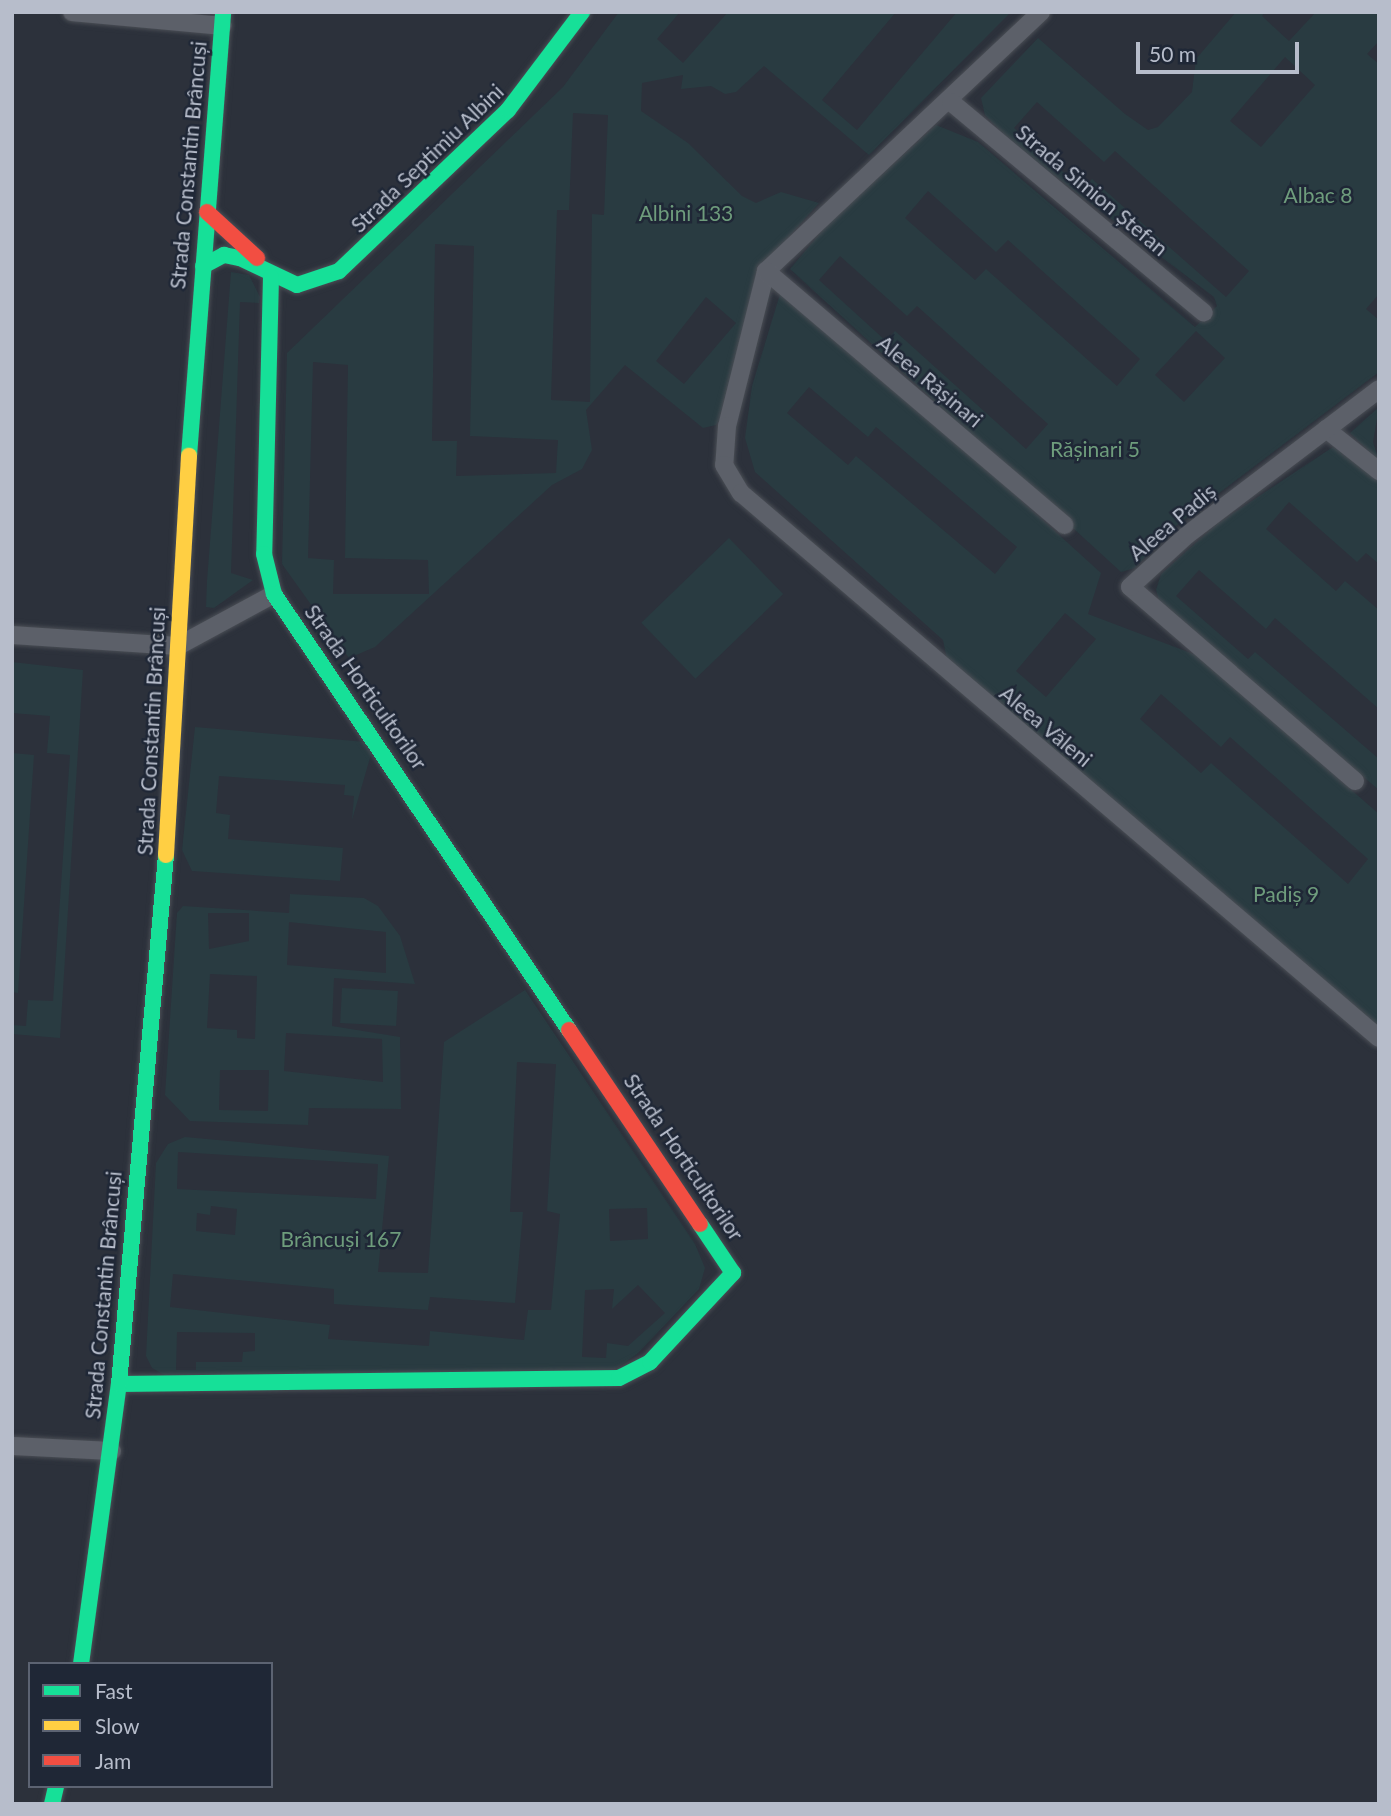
<!DOCTYPE html>
<meta charset="utf-8">
<style>
body{margin:0}
#map{position:relative;width:1391px;height:1816px;overflow:hidden;background:#2c313b;font-family:Lato,sans-serif}
div>[style]{position:absolute}
[style*='--x']{left:calc(var(--x)*1px);top:calc(var(--y)*1px);width:calc(var(--w)*1px);rotate:calc(var(--a)*1deg)}
.green>*{inset:0;background:#293b41;transform-origin:0 0}
.roads{filter:drop-shadow(0 0 2px #4a4e55) drop-shadow(0 0 2px #4a4e55)}
.street>*{height:18px;margin:-9px;padding:0 9px;transform-origin:9px;border-radius:9px;background:#5c6069}
.fast>*{height:16px;margin:-8px;padding:0 8px;transform-origin:8px;border-radius:8px;background:#16e098}
.slow>*{height:16px;margin:-8px;padding:0 8px;transform-origin:8px;border-radius:8px;background:#ffcf43}
.jam>*{height:16px;margin:-8px;padding:0 8px;transform-origin:8px;border-radius:8px;background:#f24e42}
span{translate:-50% -50%;white-space:nowrap;text-align:center;line-height:1.15;-webkit-text-stroke:5px #1f2736;paint-order:stroke}
.street-label{font-size:21px;color:#b7bdcb}
.park-label{font-size:21px;color:#6e9c7c}
.frame{position:absolute;inset:0;border:14px solid #b7bdcb;pointer-events:none}
.legend{position:absolute;left:28px;top:1662px;width:245px;height:126px;box-sizing:border-box;background:#1f2736;border:2px solid #5c6372;margin:0;padding:9px 12px;list-style:none;font-size:21px;color:#b7bdcb}
.legend li{display:flex;align-items:center;gap:14px;height:35px}
.legend b{width:35px;border:2px solid #5c6372}
.scale{position:absolute;left:1136px;top:42px;width:163px;height:32px;box-sizing:border-box;border:4px solid #b7bdcb;border-top:0;padding-left:9px;font-size:21px;line-height:24px;white-space:nowrap;color:#b7bdcb;-webkit-text-stroke:5px #1f2736;paint-order:stroke}
</style>
<div id="map">
<div class="green">
<i style="clip-path:polygon(evenodd,619px 12px,680px 12px,657px 39px,683px 63px,728px 12px,896px 12px,822px 100px,857px 130px,957px 12px,1011px 12px,869px 155px,764px 66px,736px 92px,725px 94px,711px 86px,681px 89px,683px 75px,642px 83px,641px 111px,688px 143px,742px 196px,756px 203px,781px 192px,819px 203px,761px 268px,726px 412px,716px 425px,703px 428px,625px 365px,586px 410px,592px 450px,582px 469px,552px 485px,375px 647px,349px 658px,282px 564px,287px 353px,563px 87px,619px 12px,573px 113px,608px 115px,604px 215px,592px 214px,590px 402px,551px 400px,557px 210px,569px 210px,573px 113px,619px 12px,435px 244px,474px 246px,470px 436px,558px 440px,556px 473px,456px 476px,457px 441px,432px 441px,435px 244px,619px 12px,706px 297px,736px 323px,684px 384px,656px 361px,706px 297px,619px 12px,313px 362px,348px 365px,345px 558px,428px 560px,429px 594px,333px 594px,334px 560px,308px 558px,313px 362px)"></i>
<i style="clip-path:polygon(evenodd,1236px 12px,1265px 12px,1262px 16px,1289px 41px,1316px 12px,1379px 12px,1379px 41px,1367px 54px,1379px 64px,1379px 294px,1366px 309px,1379px 320px,1379px 372px,1173px 528px,1135px 568px,1121px 572px,790px 269px,827px 225px,936px 125px,978px 142px,1195px 327px,1217px 306px,1214px 297px,1014px 145px,985px 115px,981px 98px,1038px 38px,1125px 114px,1148px 130px,1158px 127px,1192px 92px,1196px 59px,1236px 12px,1285px 57px,1315px 85px,1261px 147px,1230px 121px,1285px 57px,1236px 12px,1037px 102px,1104px 162px,1115px 151px,1249px 271px,1226px 297px,1092px 179px,1082px 189px,1014px 128px,1037px 102px,1236px 12px,928px 191px,996px 252px,1008px 240px,1140px 359px,1117px 386px,986px 269px,975px 280px,905px 218px,928px 191px,1236px 12px,840px 256px,907px 316px,917px 306px,1048px 424px,1026px 449px,895px 331px,886px 341px,819px 280px,840px 256px,1236px 12px,1196px 331px,1225px 358px,1184px 402px,1155px 375px,1196px 331px)"></i>
<i style="clip-path:polygon(231px 272px,249px 275px,260px 297px,259px 303px,240px 302px,231px 573px,253px 580px,214px 608px,206px 607px,207px 581px)"></i>
<i style="clip-path:polygon(evenodd,781px 291px,806px 305px,1101px 573px,1088px 614px,1196px 655px,1379px 814px,1379px 1029px,948px 665px,943px 640px,755px 472px,745px 438px,752px 386px,781px 291px,809px 387px,868px 437px,876px 427px,1017px 547px,995px 574px,856px 456px,848px 465px,787px 413px,809px 387px,781px 291px,1065px 613px,1096px 639px,1046px 697px,1016px 671px,1065px 613px,781px 291px,1161px 694px,1221px 747px,1230px 737px,1368px 859px,1348px 884px,1211px 763px,1201px 773px,1140px 719px,1161px 694px)"></i>
<i style="clip-path:polygon(1379px 407px,1373px 442px,1379px 461px,1350px 433px)"></i>
<i style="clip-path:polygon(1333px 447px,1379px 477px,1379px 564px,1366px 553px,1357px 562px,1289px 502px,1266px 529px,1336px 591px,1345px 581px,1379px 610px,1379px 709px,1275px 618px,1266px 629px,1199px 570px,1176px 596px,1248px 659px,1255px 652px,1379px 759px,1379px 790px,1160px 605px,1156px 590px,1161px 574px,1217px 524px)"></i>
<i style="left:729px;top:538px;width:78px;height:122px;rotate:46deg"></i>
<i style="clip-path:polygon(12px 662px,83px 670px,60px 1038px,12px 1034px,12px 1025px,26px 1026px,28px 1000px,53px 1001px,70px 755px,47px 753px,50px 716px,12px 713px)"></i>
<i style="clip-path:polygon(195px 727px,366px 742px,372px 751px,352px 820px,354px 796px,344px 795px,345px 785px,219px 776px,216px 813px,230px 815px,228px 839px,343px 848px,340px 881px,192px 871px,182px 850px)"></i>
<i style="clip-path:polygon(12px 753px,34px 755px,18px 993px,12px 992px)"></i>
<i style="clip-path:polygon(evenodd,290px 894px,364px 898px,378px 906px,400px 936px,415px 984px,334px 978px,332px 1026px,400px 1037px,401px 1109px,309px 1108px,308px 1125px,190px 1121px,165px 1095px,177px 913px,183px 906px,289px 913px,290px 894px,208px 913px,249px 913px,249px 941px,209px 949px,208px 913px,290px 894px,289px 922px,386px 932px,386px 973px,287px 965px,289px 922px,290px 894px,210px 974px,257px 976px,255px 1039px,237px 1038px,237px 1030px,207px 1028px,210px 974px,290px 894px,286px 1033px,382px 1039px,383px 1082px,284px 1071px,286px 1033px,290px 894px,220px 1070px,269px 1070px,268px 1111px,219px 1110px,220px 1070px)"></i>
<i style="left:342px;top:988px;width:56px;height:35px;rotate:3deg"></i>
<i style="clip-path:polygon(evenodd,525px 990px,695px 1244px,705px 1268px,699px 1289px,637px 1354px,615px 1369px,166px 1376px,152px 1368px,146px 1356px,156px 1163px,168px 1144px,185px 1137px,389px 1156px,378px 1272px,428px 1273px,444px 1042px,525px 990px,517px 1062px,556px 1064px,547px 1211px,560px 1214px,551px 1310px,528px 1310px,524px 1340px,430px 1331px,429px 1346px,328px 1339px,330px 1325px,170px 1307px,173px 1274px,334px 1289px,334px 1304px,428px 1310px,430px 1297px,515px 1303px,523px 1212px,510px 1212px,517px 1062px,525px 990px,178px 1152px,378px 1164px,376px 1199px,177px 1189px,178px 1152px,525px 990px,211px 1206px,237px 1209px,235px 1235px,196px 1231px,197px 1213px,210px 1215px,211px 1206px,525px 990px,647px 1208px,648px 1239px,610px 1241px,609px 1209px,647px 1208px,525px 990px,638px 1285px,665px 1313px,628px 1346px,607px 1343px,606px 1358px,582px 1357px,585px 1290px,614px 1289px,612px 1309px,638px 1285px,525px 990px,177px 1332px,255px 1333px,255px 1351px,243px 1352px,242px 1362px,196px 1362px,196px 1370px,176px 1370px,177px 1332px)"></i>
</div>
<div class="roads">
<div class="street">
<i style="--x:72;--y:12;--w:151;--a:5.3"></i>
<i style="--x:1041;--y:12;--w:378;--a:136.7"></i>
<i style="--x:766;--y:271;--w:160;--a:104.1"></i>
<i style="--x:727;--y:426;--w:39;--a:94"></i>
<i style="--x:724;--y:465;--w:33;--a:59"></i>
<i style="--x:741;--y:493;--w:839;--a:40.51"></i>
<i style="--x:951;--y:102;--w:329;--a:39.8"></i>
<i style="--x:766;--y:271;--w:392;--a:40.4"></i>
<i style="--x:1326;--y:429;--w:68;--a:38.4"></i>
<i style="--x:12;--y:635;--w:166;--a:3.8"></i>
<i style="--x:178;--y:646;--w:109;--a:-28.4"></i>
<i style="--x:1355;--y:781;--w:297;--a:-139.2"></i>
<i style="--x:1130;--y:587;--w:77;--a:-42.4"></i>
<i style="--x:1187;--y:535;--w:241;--a:-37.2"></i>
<i style="--x:12;--y:1446;--w:100;--a:2.9"></i>
</div>
<div class="fast">
<i style="--x:203;--y:266;--w:24;--a:-28"></i>
<i style="--x:224;--y:255;--w:16;--a:11"></i>
<i style="--x:240;--y:258;--w:63;--a:25.3"></i>
<i style="--x:297;--y:285;--w:44;--a:-18.4"></i>
<i style="--x:339;--y:271;--w:233;--a:-43.6"></i>
<i style="--x:508;--y:110;--w:123;--a:-52.9"></i>
<i style="--x:271;--y:277;--w:277;--a:91.4"></i>
<i style="--x:264;--y:554;--w:41;--a:76"></i>
<i style="--x:274;--y:594;--w:526;--a:55.92"></i>
<i style="--x:189;--y:456;--w:445;--a:-85.6"></i>
<i style="--x:119;--y:1384;--w:500;--a:-0.69"></i>
<i style="--x:619;--y:1378;--w:35;--a:-27"></i>
<i style="--x:650;--y:1362;--w:122;--a:-47"></i>
<i style="--x:733;--y:1273;--w:59;--a:-124"></i>
<i style="--x:81;--y:1664;--w:283;--a:-82.3"></i>
<i style="--x:119;--y:1384;--w:531;--a:-84.92"></i>
<i style="--x:52;--y:1804;--w:18;--a:-77"></i>
</div>
<div class="slow">
<i style="--x:166;--y:855;--w:400;--a:-86.7"></i>
</div>
<div class="jam">
<i style="--x:207;--y:212;--w:68;--a:42.6"></i>
<i style="--x:569;--y:1030;--w:234;--a:56"></i>
</div>
</div>
<div class="street-label">
<span style="left:427px;top:158px;rotate:-44deg">Strada Septimiu Albini</span>
<span style="left:188px;top:165px;rotate:-85deg">Strada Constantin Brâncuși</span>
<span style="left:1092px;top:190px;rotate:40deg">Strada Simion Ștefan</span>
<span style="left:930px;top:381px;rotate:40deg">Aleea Rășinari</span>
<span style="left:1172px;top:522px;rotate:-40deg">Aleea Padiș</span>
<span style="left:366px;top:687px;rotate:55deg">Strada Horticultorilor</span>
<span style="left:1046px;top:726px;rotate:40deg">Aleea Văleni</span>
<span style="left:151px;top:731px;rotate:-87deg">Strada Constantin Brâncuși</span>
<span style="left:684px;top:1157px;rotate:56deg">Strada Horticultorilor</span>
<span style="left:103px;top:1295px;rotate:-85deg">Strada Constantin Brâncuși</span>
</div>
<div class="park-label">
<span style="left:1318px;top:195px">Albac 8</span>
<span style="left:686px;top:213px">Albini 133</span>
<span style="left:1095px;top:449px">Rășinari 5</span>
<span style="left:1286px;top:894px">Padiș 9</span>
<span style="left:341px;top:1239px">Brâncuși 167</span>
</div>
<div class="frame"></div>
<ul class="legend">
<li><b style="height:9px;background:#16e098"></b>Fast</li>
<li><b style="height:9px;background:#ffcf43"></b>Slow</li>
<li><b style="height:9px;background:#f24e42"></b>Jam</li>
</ul>
<div class="scale">50 m</div>
</div>
